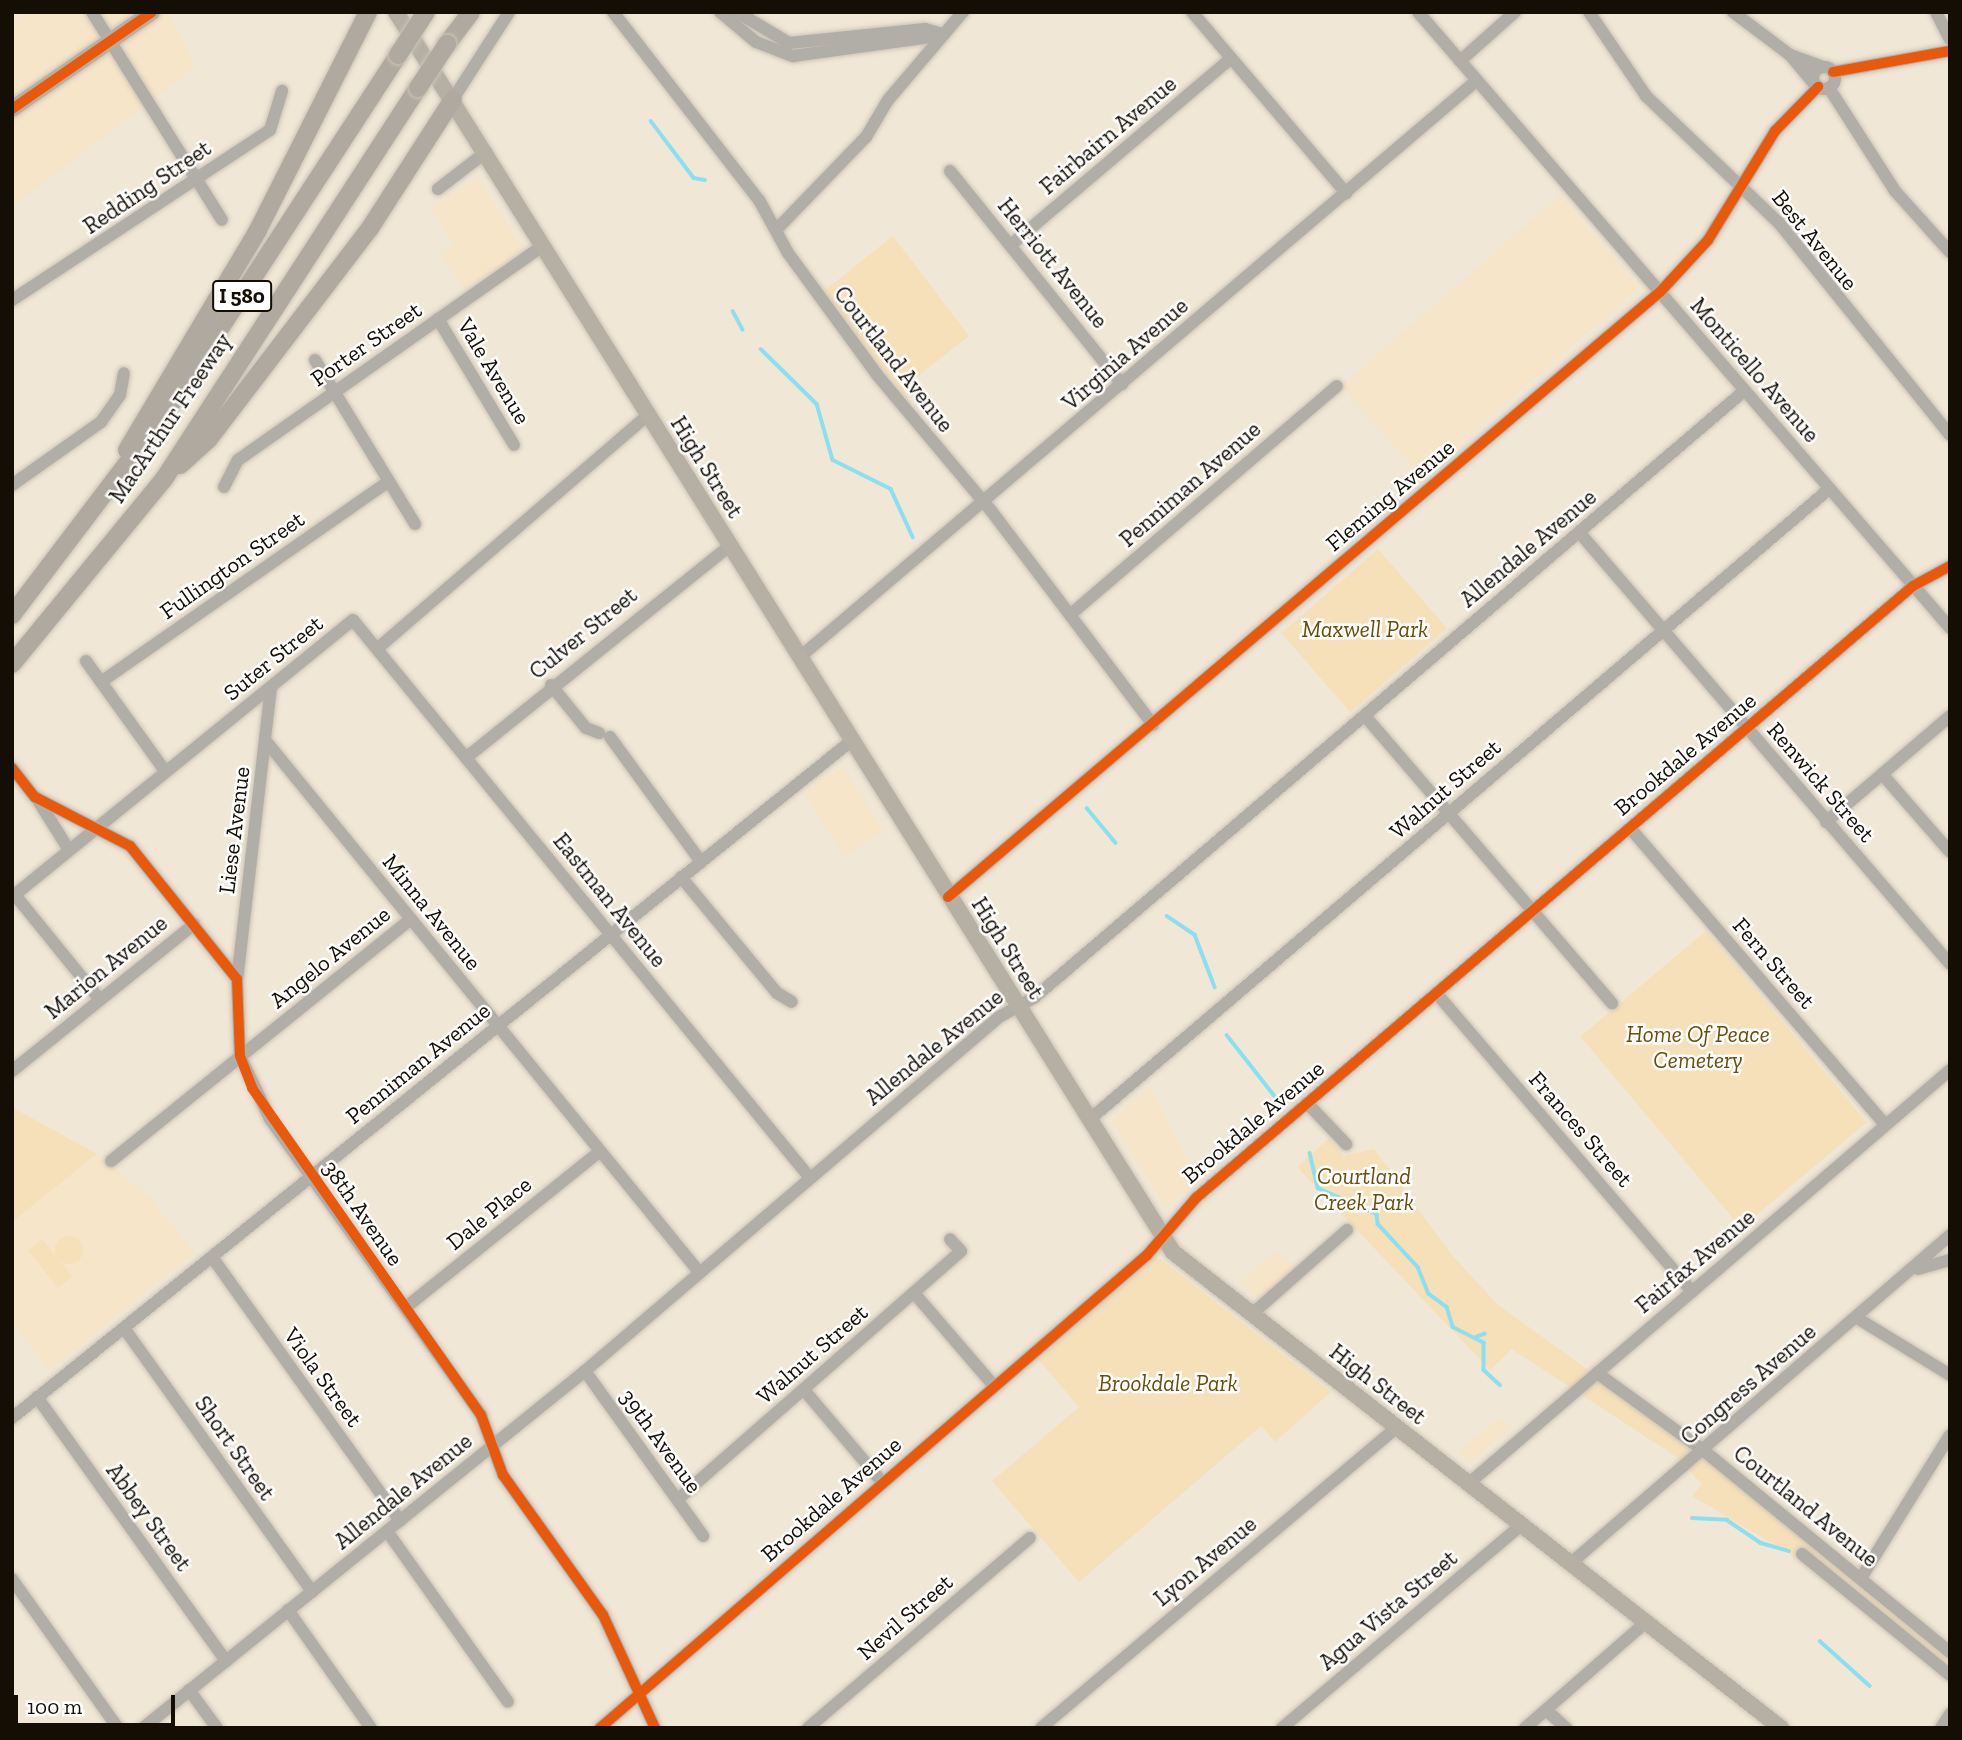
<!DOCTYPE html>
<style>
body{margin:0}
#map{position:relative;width:1962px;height:1740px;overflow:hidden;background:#f1e7d6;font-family:"Zilla Slab",serif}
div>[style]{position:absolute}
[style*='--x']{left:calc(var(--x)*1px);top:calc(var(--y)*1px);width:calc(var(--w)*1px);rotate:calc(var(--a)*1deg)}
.built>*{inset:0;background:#f6e5c8;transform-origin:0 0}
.green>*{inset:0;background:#f6e0ba;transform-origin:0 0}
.round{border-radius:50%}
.stream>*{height:3.5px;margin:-1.75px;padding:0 1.75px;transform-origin:1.75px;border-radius:1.75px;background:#8bdfee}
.roads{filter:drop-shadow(0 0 2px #cbc3b7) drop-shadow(0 0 2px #cbc3b7)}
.minor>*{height:12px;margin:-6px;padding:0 6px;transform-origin:6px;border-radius:6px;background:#b1ada7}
.minor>.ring{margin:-6px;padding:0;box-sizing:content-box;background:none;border:12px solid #b1ada7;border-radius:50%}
.major>*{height:16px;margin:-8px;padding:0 8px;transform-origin:8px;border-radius:8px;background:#b5afa4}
.highway>*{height:18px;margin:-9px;padding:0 9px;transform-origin:9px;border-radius:9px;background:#b0a99f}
.bridges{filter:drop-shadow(0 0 2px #cbc3b7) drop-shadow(0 0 2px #cbc3b7)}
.highway-bridge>*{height:18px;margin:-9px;padding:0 9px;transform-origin:9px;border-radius:9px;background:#b0a99f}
.cycleway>*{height:10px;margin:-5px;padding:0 5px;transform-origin:5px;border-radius:5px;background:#e8590c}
span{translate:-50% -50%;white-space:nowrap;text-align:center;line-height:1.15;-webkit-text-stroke:5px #fff;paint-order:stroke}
.shield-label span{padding:2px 5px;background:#fff;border:2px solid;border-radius:5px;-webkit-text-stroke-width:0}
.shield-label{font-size:21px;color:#140e04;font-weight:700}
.street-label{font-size:23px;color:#140e04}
.park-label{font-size:23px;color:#6c4d07;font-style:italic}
.frame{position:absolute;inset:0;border:14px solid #140e04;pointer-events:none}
.scale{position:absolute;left:14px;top:1695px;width:161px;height:32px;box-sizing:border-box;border:4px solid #140e04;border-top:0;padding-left:9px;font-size:21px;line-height:24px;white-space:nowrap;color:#140e04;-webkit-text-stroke:5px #fff;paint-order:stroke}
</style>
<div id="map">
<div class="built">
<i style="clip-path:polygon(29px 12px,169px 12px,196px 66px,12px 207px,12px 24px)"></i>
<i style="clip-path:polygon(477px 178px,524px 250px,464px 289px,442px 255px,455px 245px,431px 208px)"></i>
<i style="left:1560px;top:196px;width:121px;height:289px;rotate:49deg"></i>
<i style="left:842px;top:767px;width:76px;height:46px;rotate:57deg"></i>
<i style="clip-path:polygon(1150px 1087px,1198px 1180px,1166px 1208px,1111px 1120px)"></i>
<i style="clip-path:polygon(97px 1154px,150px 1198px,194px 1253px,50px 1370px,12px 1323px,12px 1222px)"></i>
<i style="clip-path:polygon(1277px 1251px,1295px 1269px,1260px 1299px,1240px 1282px)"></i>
<i style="clip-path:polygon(1498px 1418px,1511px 1428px,1471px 1462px,1459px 1452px)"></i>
</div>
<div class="green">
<i style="clip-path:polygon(893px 236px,969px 336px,904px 387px,908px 402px,824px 291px)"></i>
<i style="left:1378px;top:549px;width:105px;height:128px;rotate:49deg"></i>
<i style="left:1706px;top:931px;width:250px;height:164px;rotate:50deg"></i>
<i style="clip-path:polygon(12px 1107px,97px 1154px,12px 1222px)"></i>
<i style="clip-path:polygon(1329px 1138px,1343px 1156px,1374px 1149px,1452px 1255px,1497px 1304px,1683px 1439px,1950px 1658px,1950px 1671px,1801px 1551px,1795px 1557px,1692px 1496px,1702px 1484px,1675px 1456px,1512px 1349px,1490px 1370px,1297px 1167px)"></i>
<i class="round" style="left:55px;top:1236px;width:28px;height:28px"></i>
<i style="left:42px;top:1239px;width:48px;height:18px;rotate:51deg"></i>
<i style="clip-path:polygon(1155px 1255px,1331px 1392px,1275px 1442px,1261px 1426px,1079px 1582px,992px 1481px,1079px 1407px,1038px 1359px)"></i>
</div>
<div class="stream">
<i style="--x:651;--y:121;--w:71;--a:53"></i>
<i style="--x:694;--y:178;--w:11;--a:10"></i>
<i style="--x:733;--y:311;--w:21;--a:62"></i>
<i style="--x:761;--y:349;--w:78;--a:44.5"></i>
<i style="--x:817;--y:404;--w:58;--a:74.1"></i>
<i style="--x:833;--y:460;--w:65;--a:26.6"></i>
<i style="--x:891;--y:489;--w:53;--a:65.4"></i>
<i style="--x:1087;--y:808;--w:45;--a:50.4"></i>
<i style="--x:1167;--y:916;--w:34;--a:34"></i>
<i style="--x:1195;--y:935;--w:56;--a:69"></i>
<i style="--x:1227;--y:1035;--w:81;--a:52"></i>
<i style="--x:1310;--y:1153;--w:36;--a:77"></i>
<i style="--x:1318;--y:1188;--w:64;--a:23.8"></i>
<i style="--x:1377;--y:1214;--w:10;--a:84"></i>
<i style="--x:1378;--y:1224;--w:59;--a:47.1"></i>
<i style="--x:1418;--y:1267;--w:29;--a:68"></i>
<i style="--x:1429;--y:1294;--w:22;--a:36"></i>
<i style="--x:1447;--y:1307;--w:21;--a:73"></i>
<i style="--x:1453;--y:1327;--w:35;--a:27"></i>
<i style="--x:1484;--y:1343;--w:27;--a:90"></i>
<i style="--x:1484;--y:1370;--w:22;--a:43"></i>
<i style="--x:1476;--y:1337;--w:9;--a:-21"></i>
<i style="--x:1692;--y:1518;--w:35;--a:3"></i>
<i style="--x:1727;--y:1520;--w:41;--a:34.1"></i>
<i style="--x:1761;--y:1543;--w:29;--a:16"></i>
<i style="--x:1820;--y:1641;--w:67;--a:42"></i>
</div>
<div class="roads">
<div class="minor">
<i style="--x:92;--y:12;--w:245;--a:58"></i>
<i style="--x:613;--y:12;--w:238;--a:52.2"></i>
<i style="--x:759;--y:200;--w:60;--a:61.3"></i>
<i style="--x:788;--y:253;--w:152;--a:53.8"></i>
<i style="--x:878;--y:376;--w:177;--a:50"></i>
<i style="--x:992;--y:512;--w:267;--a:52.9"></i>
<i style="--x:720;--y:12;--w:47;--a:39.8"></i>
<i style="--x:756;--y:42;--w:40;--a:21"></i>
<i style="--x:793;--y:56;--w:146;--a:-7.9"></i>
<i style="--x:737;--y:12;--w:61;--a:30.8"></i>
<i style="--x:789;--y:43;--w:137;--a:-5.9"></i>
<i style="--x:925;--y:29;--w:19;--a:16"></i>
<i style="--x:1192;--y:12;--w:238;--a:49.6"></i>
<i style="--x:1418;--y:12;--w:814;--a:49.18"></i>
<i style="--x:1589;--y:12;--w:102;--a:55.8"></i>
<i style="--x:1646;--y:96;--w:184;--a:43.7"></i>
<i style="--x:1779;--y:223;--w:272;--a:51.1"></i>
<i style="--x:1733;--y:12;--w:71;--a:37"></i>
<i style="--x:1790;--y:55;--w:38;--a:50"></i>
<i style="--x:1936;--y:12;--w:30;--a:63"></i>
<i style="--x:1790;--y:55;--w:35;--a:20"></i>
<i style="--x:1460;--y:61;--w:74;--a:-41.7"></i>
<i class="ring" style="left:1813px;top:67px;width:10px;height:10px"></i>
<i style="--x:1833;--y:72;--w:119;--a:-10.2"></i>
<i style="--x:1829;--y:88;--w:122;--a:57.3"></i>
<i style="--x:1895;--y:191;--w:82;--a:48"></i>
<i style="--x:453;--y:99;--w:103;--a:-57.2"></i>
<i style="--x:950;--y:171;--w:274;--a:51.1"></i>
<i style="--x:438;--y:189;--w:61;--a:-37.6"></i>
<i style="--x:778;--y:228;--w:127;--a:-46"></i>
<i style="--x:866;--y:137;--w:43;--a:-59.3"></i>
<i style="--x:888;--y:100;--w:116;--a:-49.6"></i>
<i style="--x:1012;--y:244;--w:287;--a:-40.3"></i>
<i style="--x:12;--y:300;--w:309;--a:-33.4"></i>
<i style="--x:270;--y:130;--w:41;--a:-72.9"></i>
<i style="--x:438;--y:319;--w:147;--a:58.9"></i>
<i style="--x:315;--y:360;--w:192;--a:58.6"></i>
<i style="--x:12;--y:485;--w:109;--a:-35.3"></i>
<i style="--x:101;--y:422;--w:33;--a:-55"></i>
<i style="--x:120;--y:395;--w:22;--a:-80"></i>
<i style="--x:224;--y:487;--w:30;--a:-63"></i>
<i style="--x:238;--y:460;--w:373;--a:-35.1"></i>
<i style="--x:1579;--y:532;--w:569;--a:49.34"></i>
<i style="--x:1071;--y:614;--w:350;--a:-40.6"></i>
<i style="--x:378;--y:648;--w:357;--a:-40.8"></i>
<i style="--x:800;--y:657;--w:888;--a:-40.43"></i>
<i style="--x:86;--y:661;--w:135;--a:54.3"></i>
<i style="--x:101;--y:682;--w:350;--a:-34.9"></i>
<i style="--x:551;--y:685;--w:55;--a:50.9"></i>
<i style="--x:586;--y:728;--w:14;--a:21"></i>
<i style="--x:271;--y:687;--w:294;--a:96.6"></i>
<i style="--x:237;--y:979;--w:77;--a:87.8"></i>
<i style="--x:240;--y:1056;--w:70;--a:64.5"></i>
<i style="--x:270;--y:1119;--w:364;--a:54.5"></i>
<i style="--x:481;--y:1415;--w:64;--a:69.9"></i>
<i style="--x:503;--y:1475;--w:172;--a:54.5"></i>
<i style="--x:603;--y:1615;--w:124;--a:65.3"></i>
<i style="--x:1365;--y:716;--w:379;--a:49.3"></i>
<i style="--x:610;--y:737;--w:155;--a:53.9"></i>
<i style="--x:265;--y:740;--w:687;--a:50.79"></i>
<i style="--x:467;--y:757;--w:336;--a:-38.8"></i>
<i style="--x:12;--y:768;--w:37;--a:52"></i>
<i style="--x:35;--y:797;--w:107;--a:27.3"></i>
<i style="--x:130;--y:846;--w:171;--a:51.2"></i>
<i style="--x:1882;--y:774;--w:103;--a:48.9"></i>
<i style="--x:36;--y:797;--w:62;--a:58.1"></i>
<i style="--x:1826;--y:822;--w:163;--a:-40.5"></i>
<i style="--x:1630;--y:828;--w:391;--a:49.3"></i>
<i style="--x:681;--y:877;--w:151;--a:50.4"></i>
<i style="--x:777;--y:993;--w:17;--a:31"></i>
<i style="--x:15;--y:895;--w:132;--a:50.9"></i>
<i style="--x:12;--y:897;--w:439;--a:-39.1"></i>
<i style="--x:353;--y:620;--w:721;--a:50.68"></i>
<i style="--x:948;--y:897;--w:934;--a:-40.36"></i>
<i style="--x:1660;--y:292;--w:71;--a:-47.3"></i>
<i style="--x:1708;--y:240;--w:128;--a:-58.4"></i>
<i style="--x:1775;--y:131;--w:62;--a:-45.7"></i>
<i style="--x:1437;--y:994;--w:392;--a:49.4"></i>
<i style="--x:12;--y:1071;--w:234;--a:-38.9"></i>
<i style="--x:1307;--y:1103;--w:57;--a:46.4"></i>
<i style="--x:1089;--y:1120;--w:973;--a:-40.45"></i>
<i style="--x:111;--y:1161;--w:385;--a:-38.9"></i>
<i style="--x:212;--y:1257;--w:324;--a:54.5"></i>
<i style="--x:1918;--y:1269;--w:33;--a:-16"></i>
<i style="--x:914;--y:1293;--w:121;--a:49.3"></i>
<i style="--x:405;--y:1308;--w:250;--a:-38.8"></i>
<i style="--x:1252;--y:1314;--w:127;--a:-41.5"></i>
<i style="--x:1857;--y:1318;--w:109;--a:31.5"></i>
<i style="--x:124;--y:1328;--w:324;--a:54.5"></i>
<i style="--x:585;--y:1371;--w:203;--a:54.4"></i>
<i style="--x:1597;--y:1373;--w:131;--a:36"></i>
<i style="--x:1703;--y:1450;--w:319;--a:39.3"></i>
<i style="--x:804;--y:1390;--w:121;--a:49.7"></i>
<i style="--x:37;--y:1397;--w:325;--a:54.4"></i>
<i style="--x:12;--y:1418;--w:1078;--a:-38.9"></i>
<i style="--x:1468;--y:1484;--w:635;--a:-40.66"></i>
<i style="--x:678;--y:1499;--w:376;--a:-41.2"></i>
<i style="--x:961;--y:1251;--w:16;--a:-133"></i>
<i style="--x:387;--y:1531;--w:209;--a:54.7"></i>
<i style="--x:1802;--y:1554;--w:191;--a:39.3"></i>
<i style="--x:1571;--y:1563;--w:501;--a:-40.87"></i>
<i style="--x:1861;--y:1578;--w:168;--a:-58.1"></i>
<i style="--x:12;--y:1579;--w:183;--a:54.6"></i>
<i style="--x:288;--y:1610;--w:144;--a:54.9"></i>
<i style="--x:189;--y:1690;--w:47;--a:53.6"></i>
<i style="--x:1546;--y:1710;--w:27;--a:42"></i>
<i style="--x:143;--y:1728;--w:568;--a:-38.93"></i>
<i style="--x:585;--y:1371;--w:545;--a:-40.53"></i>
<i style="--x:999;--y:1017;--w:41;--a:-29.1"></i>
<i style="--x:1035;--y:997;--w:933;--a:-40.52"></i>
<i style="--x:600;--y:1728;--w:723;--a:-40.85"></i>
<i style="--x:1147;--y:1255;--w:75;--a:-49.3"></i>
<i style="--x:1196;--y:1198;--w:943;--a:-40.48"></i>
<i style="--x:1913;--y:586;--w:42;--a:-28.4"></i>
<i style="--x:808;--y:1728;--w:292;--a:-40.6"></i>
<i style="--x:1041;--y:1728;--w:465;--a:-40.2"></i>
<i style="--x:1282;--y:1728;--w:314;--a:-40.3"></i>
<i style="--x:1525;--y:1728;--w:161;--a:-41.2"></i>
<i style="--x:1941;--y:1728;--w:17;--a:-57"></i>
</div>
<div class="major">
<i style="--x:396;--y:12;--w:1463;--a:57.93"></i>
<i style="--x:1173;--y:1252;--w:772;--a:38.06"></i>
<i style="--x:12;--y:109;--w:170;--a:-34.7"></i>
</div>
<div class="highway">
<i style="--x:447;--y:44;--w:40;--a:-53"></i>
<i style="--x:127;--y:450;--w:256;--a:-59.2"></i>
<i style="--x:258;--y:230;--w:244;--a:-63.2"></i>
<i style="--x:180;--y:465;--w:38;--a:-42"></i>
<i style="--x:208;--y:440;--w:267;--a:-52.6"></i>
<i style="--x:370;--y:228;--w:153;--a:-57.2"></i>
<i style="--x:12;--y:615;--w:246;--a:-52.8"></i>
<i style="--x:161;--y:419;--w:434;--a:-56.9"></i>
<i style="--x:12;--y:664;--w:239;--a:-50.6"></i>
<i style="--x:164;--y:479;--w:466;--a:-57"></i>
</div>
</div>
<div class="bridges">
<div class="highway-bridge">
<i style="--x:398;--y:55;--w:51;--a:-56.9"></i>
<i style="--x:418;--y:88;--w:53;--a:-56.6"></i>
</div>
</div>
<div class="cycleway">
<i style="--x:1833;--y:72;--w:119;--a:-10.2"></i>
<i style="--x:12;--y:109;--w:170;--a:-34.7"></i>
<i style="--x:12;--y:768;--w:37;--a:52"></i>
<i style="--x:35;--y:797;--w:107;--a:27.3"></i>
<i style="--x:130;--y:846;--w:171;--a:51.2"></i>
<i style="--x:237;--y:979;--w:77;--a:87.8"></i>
<i style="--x:240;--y:1056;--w:34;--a:69"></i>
<i style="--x:252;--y:1088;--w:399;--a:55"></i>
<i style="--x:481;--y:1415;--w:64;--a:69.9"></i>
<i style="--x:503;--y:1475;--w:172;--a:54.5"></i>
<i style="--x:603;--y:1615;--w:124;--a:65.3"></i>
<i style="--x:948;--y:897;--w:934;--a:-40.36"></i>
<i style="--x:1660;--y:292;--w:71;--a:-47.3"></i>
<i style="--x:1708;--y:240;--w:128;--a:-58.4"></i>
<i style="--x:1775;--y:131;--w:62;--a:-45.7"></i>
<i style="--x:600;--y:1728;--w:723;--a:-40.85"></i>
<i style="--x:1147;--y:1255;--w:75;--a:-49.3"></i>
<i style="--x:1196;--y:1198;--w:943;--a:-40.48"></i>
<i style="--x:1913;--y:586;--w:42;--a:-28.4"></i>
</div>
<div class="shield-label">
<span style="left:242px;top:296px">I 580</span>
</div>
<div class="street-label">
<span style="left:1108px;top:135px;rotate:-40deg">Fairbairn Avenue</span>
<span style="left:147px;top:187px;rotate:-34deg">Redding Street</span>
<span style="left:1815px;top:240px;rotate:51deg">Best Avenue</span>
<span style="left:1053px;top:263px;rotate:51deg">Herriott Avenue</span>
<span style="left:366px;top:344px;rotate:-35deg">Porter Street</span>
<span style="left:1125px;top:354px;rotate:-41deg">Virginia Avenue</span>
<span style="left:894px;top:359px;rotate:52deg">Courtland Avenue</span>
<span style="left:1755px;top:370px;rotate:49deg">Monticello Avenue</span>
<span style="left:494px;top:371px;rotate:59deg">Vale Avenue</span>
<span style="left:170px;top:418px;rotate:-56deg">MacArthur Freeway</span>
<span style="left:707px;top:467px;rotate:58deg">High Street</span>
<span style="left:1190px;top:484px;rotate:-41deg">Penniman Avenue</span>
<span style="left:1390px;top:495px;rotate:-40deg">Fleming Avenue</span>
<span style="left:1528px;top:548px;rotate:-40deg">Allendale Avenue</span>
<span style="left:232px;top:565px;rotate:-35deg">Fullington Street</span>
<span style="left:583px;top:633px;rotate:-39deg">Culver Street</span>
<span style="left:273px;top:658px;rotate:-39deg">Suter Street</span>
<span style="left:1685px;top:754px;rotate:-40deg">Brookdale Avenue</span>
<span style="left:1821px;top:782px;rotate:49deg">Renwick Street</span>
<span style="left:1445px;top:789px;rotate:-41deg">Walnut Street</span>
<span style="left:234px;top:830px;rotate:-83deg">Liese Avenue</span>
<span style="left:610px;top:900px;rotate:51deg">Eastman Avenue</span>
<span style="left:432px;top:912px;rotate:51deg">Minna Avenue</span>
<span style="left:1008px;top:948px;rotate:58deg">High Street</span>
<span style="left:330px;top:957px;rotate:-39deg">Angelo Avenue</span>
<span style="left:1774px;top:963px;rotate:49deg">Fern Street</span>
<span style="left:106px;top:967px;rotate:-39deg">Marion Avenue</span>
<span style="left:934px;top:1047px;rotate:-39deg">Allendale Avenue</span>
<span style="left:418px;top:1063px;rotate:-39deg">Penniman Avenue</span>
<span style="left:1253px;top:1122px;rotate:-40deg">Brookdale Avenue</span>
<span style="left:1581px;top:1129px;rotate:49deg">Frances Street</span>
<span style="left:363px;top:1213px;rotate:55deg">38th Avenue</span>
<span style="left:489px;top:1213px;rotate:-39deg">Dale Place</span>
<span style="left:1695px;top:1261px;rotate:-40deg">Fairfax Avenue</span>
<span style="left:812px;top:1354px;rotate:-41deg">Walnut Street</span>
<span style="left:323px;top:1377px;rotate:54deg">Viola Street</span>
<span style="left:1378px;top:1384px;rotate:38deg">High Street</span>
<span style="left:1748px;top:1384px;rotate:-41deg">Congress Avenue</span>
<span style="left:661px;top:1441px;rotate:54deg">39th Avenue</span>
<span style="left:235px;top:1448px;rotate:55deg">Short Street</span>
<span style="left:403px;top:1491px;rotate:-39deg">Allendale Avenue</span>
<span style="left:831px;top:1499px;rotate:-41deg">Brookdale Avenue</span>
<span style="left:1806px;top:1506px;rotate:39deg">Courtland Avenue</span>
<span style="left:149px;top:1517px;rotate:54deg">Abbey Street</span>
<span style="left:1205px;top:1561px;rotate:-40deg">Lyon Avenue</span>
<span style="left:1388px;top:1610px;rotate:-40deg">Agua Vista Street</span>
<span style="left:905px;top:1617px;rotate:-41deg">Nevil Street</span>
</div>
<div class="park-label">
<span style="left:1365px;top:629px">Maxwell Park</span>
<span style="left:1698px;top:1047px">Home Of Peace<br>Cemetery</span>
<span style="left:1364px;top:1189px">Courtland<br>Creek Park</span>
<span style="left:1168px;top:1383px">Brookdale Park</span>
</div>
<div class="frame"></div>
<div class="scale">100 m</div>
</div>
